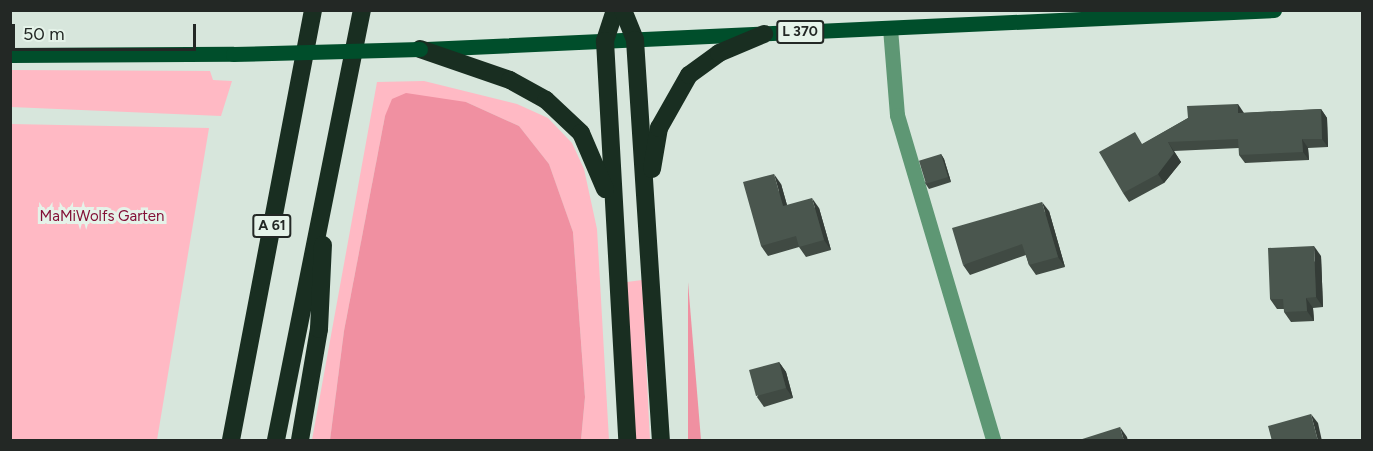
<!DOCTYPE html>
<style>
body{margin:0}
#map{position:relative;width:1373px;height:451px;overflow:hidden;background:#d7e6dc;font-family:Figtree,sans-serif}
div>[style]{position:absolute}
[style*='--x']{left:calc(var(--x)*1px);top:calc(var(--y)*1px);width:calc(var(--w)*1px);rotate:calc(var(--a)*1deg)}
.green>*{inset:0;background:#ffb9c4}
.forest>*{inset:0;background:#f090a1}
.minor>*{height:15px;margin:-7.5px;padding:0 7.5px;transform-origin:7.5px;border-radius:7.5px;background:#5e9774}
.major>*{height:15px;margin:-7.5px;padding:0 7.5px;transform-origin:7.5px;border-radius:7.5px;background:#004e2b}
.highway>*{height:18px;margin:-9px;padding:0 9px;transform-origin:9px;border-radius:9px;background:#192e21}
.major-bridge>*{height:15px;margin:-7.5px;padding:0 7.5px;transform-origin:7.5px;border-radius:7.5px;background:#004e2b}
.wall>*{inset:0;background:#404a43}
.shaded-wall>*{inset:0;background:#343c37}
.building>*{inset:0;background:#4a564e;transform-origin:0 0}
span{translate:-50% -50%;white-space:nowrap;text-align:center;line-height:1.15;-webkit-text-stroke:6px #e5f3e9;paint-order:stroke}
.shield-label span{padding:2px 4px;background:#e5f3e9;border:2px solid;border-radius:4px;-webkit-text-stroke-width:0}
.shield-label{font-size:14px;color:#232825;font-weight:700}
.park-label{font-size:15px;color:#831037}
.frame{position:absolute;inset:0;border:12px solid #232825;pointer-events:none}
.scale{position:absolute;left:12px;top:24px;width:184px;height:27px;box-sizing:border-box;border:3px solid #232825;border-top:0;padding-left:8px;font-size:18px;line-height:21px;white-space:nowrap;color:#232825;-webkit-text-stroke:4px #e5f3e9;paint-order:stroke}
</style>
<div id="map">
<div class="green">
<i style="clip-path:polygon(11px 70px,210px 71px,213px 80px,232px 81px,221px 116px,11px 107px)"></i>
<i style="clip-path:polygon(424px 81px,517px 104px,548px 118px,572px 143px,584px 169px,597px 229px,609px 440px,581px 440px,585px 397px,573px 232px,549px 164px,519px 126px,466px 102px,385px 116px,344px 331px,330px 440px,312px 440px,377px 82px)"></i>
<i style="clip-path:polygon(11px 124px,209px 128px,157px 440px,11px 440px)"></i>
<i style="clip-path:polygon(642px 280px,649px 421px,650px 440px,635px 440px,627px 282px)"></i>
</div>
<div class="forest">
<i style="clip-path:polygon(406px 93px,466px 102px,519px 126px,549px 164px,573px 232px,585px 397px,581px 440px,330px 440px,344px 331px,385px 116px,392px 99px)"></i>
<i style="clip-path:polygon(688px 282px,701px 440px,688px 440px)"></i>
</div>
<div class="minor">
<i style="--x:890;--y:28;--w:87;--a:85.4"></i>
<i style="--x:897;--y:115;--w:339;--a:73.5"></i>
</div>
<div class="major">
<i style="--x:426;--y:49;--w:849;--a:-2.63"></i>
<i style="--x:10;--y:55;--w:223;--a:-0.3"></i>
</div>
<div class="highway">
<i style="--x:615;--y:10;--w:33;--a:108"></i>
<i style="--x:605;--y:41;--w:400;--a:86.8"></i>
<i style="--x:623;--y:10;--w:32;--a:68"></i>
<i style="--x:635;--y:40;--w:401;--a:86.3"></i>
<i style="--x:420;--y:49;--w:95;--a:19"></i>
<i style="--x:510;--y:80;--w:41;--a:29.1"></i>
<i style="--x:546;--y:100;--w:48;--a:43.3"></i>
<i style="--x:581;--y:133;--w:61;--a:66.8"></i>
<i style="--x:652;--y:169;--w:42;--a:-80.3"></i>
<i style="--x:659;--y:128;--w:61;--a:-60.5"></i>
<i style="--x:689;--y:75;--w:37;--a:-36"></i>
<i style="--x:719;--y:53;--w:49;--a:-22.9"></i>
<i style="--x:231;--y:440;--w:438;--a:-79.2"></i>
<i style="--x:276;--y:440;--w:439;--a:-78.7"></i>
<i style="--x:300;--y:440;--w:113;--a:-80.3"></i>
<i style="--x:319;--y:329;--w:84;--a:-87.3"></i>
</div>
<div class="major-bridge">
<i style="--x:233;--y:54;--w:187;--a:-1.5"></i>
</div>
<div class="wall">
<i style="clip-path:polygon(1321px 109px,1327px 118px,1328px 147px,1308px 148px,1309px 160px,1245px 163px,1239px 155px,1239px 148px,1174px 151px,1181px 162px,1164px 183px,1129px 202px,1123px 193px,1143px 144px,1188px 118px,1244px 113px)"></i>
<i style="clip-path:polygon(941px 154px,944px 159px,951px 182px,929px 189px,925px 183px)"></i>
<i style="clip-path:polygon(781px 184px,787px 205px,819px 208px,831px 250px,806px 257px,799px 247px,768px 256px,761px 246px)"></i>
<i style="clip-path:polygon(1049px 211px,1065px 267px,1036px 275px,1029px 265px,1026px 255px,970px 275px,963px 265px)"></i>
<i style="clip-path:polygon(1321px 256px,1323px 307px,1313px 308px,1314px 321px,1291px 322px,1284px 312px,1284px 309px,1277px 309px,1270px 299px)"></i>
<i style="clip-path:polygon(779px 362px,786px 372px,793px 398px,764px 407px,757px 397px)"></i>
</div>
<div class="shaded-wall">
<i style="clip-path:polygon(1238px 104px,1244px 113px,1238px 113px)"></i>
<i style="clip-path:polygon(1321px 109px,1327px 118px,1328px 147px,1322px 139px)"></i>
<i style="clip-path:polygon(1302px 139px,1308px 148px,1309px 160px,1303px 152px)"></i>
<i style="clip-path:polygon(1168px 142px,1181px 162px,1164px 183px,1158px 174px)"></i>
<i style="clip-path:polygon(941px 154px,944px 159px,951px 182px,948px 177px)"></i>
<i style="clip-path:polygon(774px 174px,781px 184px,790px 216px,783px 206px)"></i>
<i style="clip-path:polygon(812px 198px,819px 208px,831px 250px,824px 240px)"></i>
<i style="clip-path:polygon(1042px 202px,1049px 211px,1065px 267px,1058px 257px)"></i>
<i style="clip-path:polygon(1314px 246px,1321px 256px,1323px 307px,1316px 297px)"></i>
<i style="clip-path:polygon(1306px 298px,1313px 308px,1314px 321px,1307px 311px)"></i>
<i style="clip-path:polygon(779px 362px,786px 372px,793px 398px,786px 388px)"></i>
<i style="clip-path:polygon(1311px 414px,1318px 423px,1322px 441px,1318px 441px)"></i>
<i style="clip-path:polygon(1120px 427px,1127px 437px,1128px 441px,1124px 441px)"></i>
</div>
<div class="building">
<i style="clip-path:polygon(1238px 104px,1238px 113px,1321px 109px,1322px 139px,1302px 139px,1303px 152px,1239px 155px,1238px 139px,1168px 142px,1174px 153px,1158px 174px,1123px 193px,1099px 152px,1135px 132px,1142px 144px,1188px 118px,1187px 106px)"></i>
<i style="left:941px;top:154px;width:24px;height:23px;rotate:73deg"></i>
<i style="clip-path:polygon(774px 174px,783px 206px,812px 198px,824px 240px,799px 247px,796px 236px,761px 246px,743px 182px)"></i>
<i style="clip-path:polygon(1042px 202px,1058px 257px,1029px 265px,1022px 244px,963px 265px,952px 228px)"></i>
<i style="clip-path:polygon(1314px 246px,1316px 297px,1306px 298px,1307px 311px,1284px 312px,1283px 299px,1270px 299px,1268px 248px)"></i>
<i style="left:779px;top:362px;width:27px;height:31px;rotate:75deg"></i>
<i style="clip-path:polygon(1311px 414px,1318px 441px,1272px 441px,1268px 426px)"></i>
<i style="clip-path:polygon(1120px 427px,1124px 441px,1076px 441px)"></i>
</div>
<div class="shield-label">
<span style="left:800px;top:32px">L 370</span>
<span style="left:272px;top:226px">A 61</span>
</div>
<div class="park-label">
<span style="left:102px;top:217px">MaMiWolfs Garten</span>
</div>
<div class="frame"></div>
<div class="scale">50 m</div>
</div>
